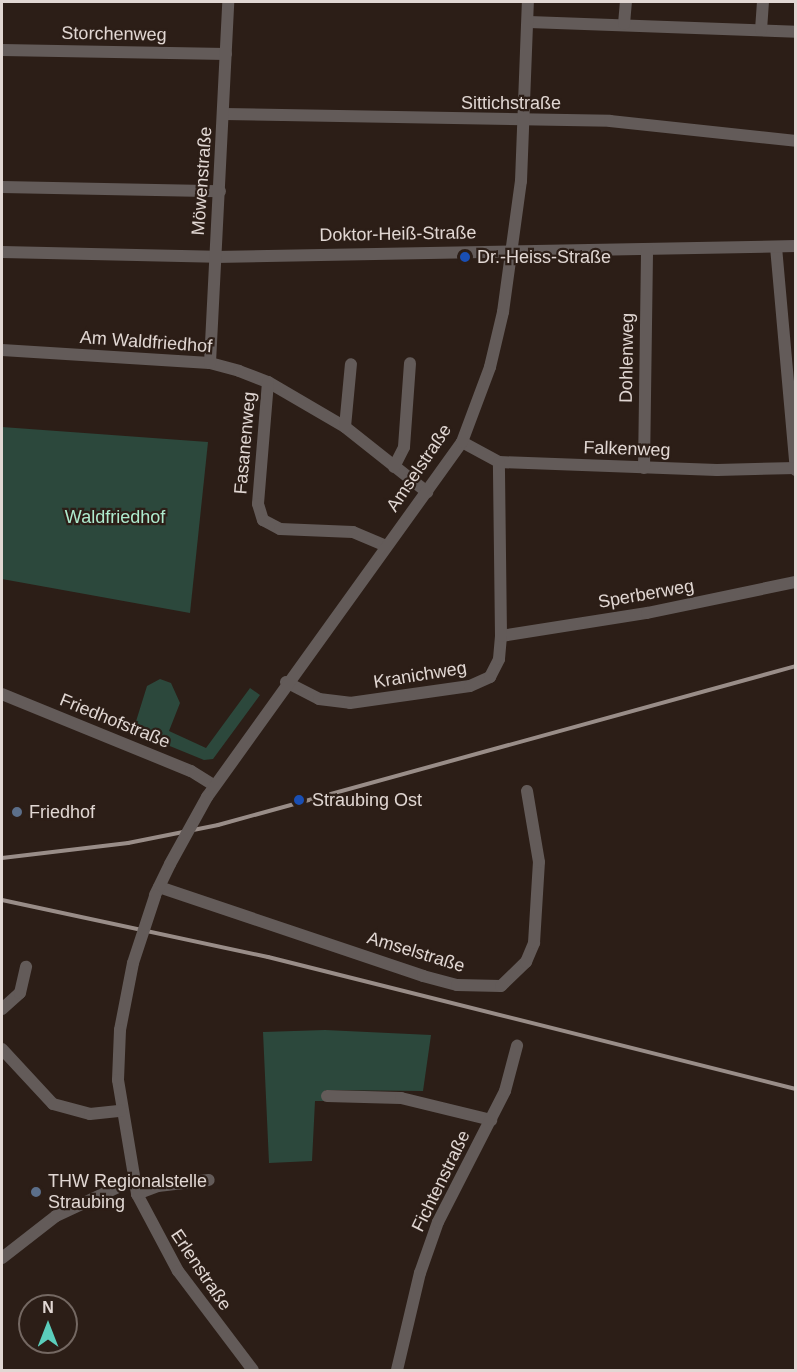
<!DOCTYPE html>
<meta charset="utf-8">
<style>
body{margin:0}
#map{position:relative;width:797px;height:1372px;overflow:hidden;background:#2c1e17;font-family:Helvetica,sans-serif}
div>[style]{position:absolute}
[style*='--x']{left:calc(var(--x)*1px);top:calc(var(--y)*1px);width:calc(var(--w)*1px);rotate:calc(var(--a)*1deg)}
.green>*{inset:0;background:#2c483c}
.minor>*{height:12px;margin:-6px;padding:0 6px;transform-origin:6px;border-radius:6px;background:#635b59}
.rail>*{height:4px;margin:-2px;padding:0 2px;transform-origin:2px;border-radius:2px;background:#998d88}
.minor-bridge>*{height:12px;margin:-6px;padding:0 6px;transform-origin:6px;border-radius:6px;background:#635b59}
.dots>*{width:16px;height:16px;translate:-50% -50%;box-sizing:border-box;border:3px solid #2c1e17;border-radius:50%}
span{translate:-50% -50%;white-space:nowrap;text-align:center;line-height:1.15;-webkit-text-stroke:4.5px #2c1e17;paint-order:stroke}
.street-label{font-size:18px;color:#e1d7d3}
.poi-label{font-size:18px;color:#e1d7d3}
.left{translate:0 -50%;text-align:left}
.park-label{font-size:18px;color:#aeebce}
.frame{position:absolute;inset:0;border:3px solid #e1d7d3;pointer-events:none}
.north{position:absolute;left:18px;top:1294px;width:60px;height:60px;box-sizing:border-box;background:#2c1e17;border:2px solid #746862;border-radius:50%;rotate:0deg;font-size:16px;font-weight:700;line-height:24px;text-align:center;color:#e1d7d3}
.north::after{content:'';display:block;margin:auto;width:21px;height:27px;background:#5bcebc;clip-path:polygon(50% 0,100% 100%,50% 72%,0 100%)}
</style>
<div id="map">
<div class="green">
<i style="clip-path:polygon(2px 427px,208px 442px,190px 613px,2px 579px)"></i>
<i style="clip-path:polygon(160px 679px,171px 683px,180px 703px,169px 731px,206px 748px,250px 688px,260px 695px,213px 759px,204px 760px,133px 731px,147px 686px)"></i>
<i style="clip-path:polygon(325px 1030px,431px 1035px,423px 1091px,325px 1090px,324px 1101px,315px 1101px,312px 1161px,269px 1163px,263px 1032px)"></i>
</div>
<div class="minor">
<i style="--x:529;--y:22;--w:267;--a:2.1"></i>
<i style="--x:624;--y:24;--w:22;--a:-85"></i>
<i style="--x:761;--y:30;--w:28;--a:-86"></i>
<i style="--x:2;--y:50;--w:224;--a:1"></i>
<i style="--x:224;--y:114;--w:386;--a:1"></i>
<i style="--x:610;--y:121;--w:187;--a:6.1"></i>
<i style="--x:2;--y:187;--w:218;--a:1.1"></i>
<i style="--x:776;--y:247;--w:224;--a:84.9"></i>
<i style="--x:2;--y:252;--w:213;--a:1.3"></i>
<i style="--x:215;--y:257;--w:581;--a:-1.08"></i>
<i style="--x:2;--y:350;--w:208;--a:3.6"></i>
<i style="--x:210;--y:363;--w:30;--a:15"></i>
<i style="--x:239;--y:371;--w:31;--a:21"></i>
<i style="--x:268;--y:382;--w:89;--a:30.3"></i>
<i style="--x:345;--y:427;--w:105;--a:38.4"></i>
<i style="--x:210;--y:363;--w:361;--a:-87.1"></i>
<i style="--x:268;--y:382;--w:122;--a:94.7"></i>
<i style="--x:258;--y:504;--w:17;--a:73"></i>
<i style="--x:263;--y:520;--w:19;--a:28"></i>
<i style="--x:280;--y:529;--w:73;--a:2.4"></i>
<i style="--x:353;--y:532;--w:36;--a:23"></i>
<i style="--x:345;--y:427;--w:63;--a:-84.6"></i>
<i style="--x:462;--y:442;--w:42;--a:28.4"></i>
<i style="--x:499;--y:462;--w:218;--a:2.1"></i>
<i style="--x:717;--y:470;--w:79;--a:-1.5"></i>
<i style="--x:394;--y:467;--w:22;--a:-63"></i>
<i style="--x:404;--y:447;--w:84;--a:-85.9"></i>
<i style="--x:644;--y:468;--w:219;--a:-89.2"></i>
<i style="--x:501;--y:636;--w:148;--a:-9"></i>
<i style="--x:647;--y:613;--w:152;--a:-11.8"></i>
<i style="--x:286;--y:682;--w:37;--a:27"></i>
<i style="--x:319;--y:699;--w:31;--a:7"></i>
<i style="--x:350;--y:703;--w:121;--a:-8.1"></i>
<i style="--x:470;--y:686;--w:22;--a:-24"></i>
<i style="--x:490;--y:677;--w:20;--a:-63"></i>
<i style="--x:499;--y:659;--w:23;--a:-85"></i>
<i style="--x:501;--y:636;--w:174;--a:-90.7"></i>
<i style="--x:2;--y:694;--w:204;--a:22.2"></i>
<i style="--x:191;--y:771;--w:26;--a:32"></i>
<i style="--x:207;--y:797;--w:437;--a:-54.3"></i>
<i style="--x:462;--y:442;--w:80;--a:-69.5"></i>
<i style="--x:490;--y:367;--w:57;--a:-76.7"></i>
<i style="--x:503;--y:312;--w:132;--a:-82.2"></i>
<i style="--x:521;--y:181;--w:179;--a:-87.8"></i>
<i style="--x:159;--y:887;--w:279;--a:18.6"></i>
<i style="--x:423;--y:976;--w:35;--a:15"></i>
<i style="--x:457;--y:985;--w:44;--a:1.3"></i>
<i style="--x:501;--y:986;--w:35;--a:-44"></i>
<i style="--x:526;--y:962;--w:21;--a:-67"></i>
<i style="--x:534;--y:943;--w:81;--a:-86.5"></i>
<i style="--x:539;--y:862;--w:72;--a:-99.6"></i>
<i style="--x:155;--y:895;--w:34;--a:-64"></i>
<i style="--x:133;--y:963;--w:68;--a:101"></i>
<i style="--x:120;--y:1030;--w:50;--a:92.3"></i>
<i style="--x:118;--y:1080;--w:116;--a:80.5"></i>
<i style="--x:137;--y:1194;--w:87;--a:62"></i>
<i style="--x:178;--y:1271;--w:124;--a:52.9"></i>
<i style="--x:2;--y:1009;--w:24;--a:-42"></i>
<i style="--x:20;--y:993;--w:27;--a:-77"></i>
<i style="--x:2;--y:1049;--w:75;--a:47.2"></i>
<i style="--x:53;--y:1104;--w:38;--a:15"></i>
<i style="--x:90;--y:1114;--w:31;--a:-6"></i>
<i style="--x:327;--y:1096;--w:74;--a:1.5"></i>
<i style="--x:401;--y:1098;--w:93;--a:13.7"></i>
<i style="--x:137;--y:1194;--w:22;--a:-21"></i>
<i style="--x:158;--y:1186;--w:51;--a:-6.7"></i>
<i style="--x:2;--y:1258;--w:68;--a:-37.9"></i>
<i style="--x:56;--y:1216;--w:85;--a:-25.1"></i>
<i style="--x:397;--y:1370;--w:100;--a:-76.7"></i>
<i style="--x:420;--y:1273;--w:54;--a:-70.6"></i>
<i style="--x:438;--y:1222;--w:147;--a:-62.9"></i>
<i style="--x:505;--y:1091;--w:47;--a:-75.1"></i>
</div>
<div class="rail">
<i style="--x:2;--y:858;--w:127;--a:-6.8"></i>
<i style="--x:128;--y:843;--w:92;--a:-11.3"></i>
<i style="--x:218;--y:825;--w:599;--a:-15.38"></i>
<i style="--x:2;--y:900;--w:272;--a:12.1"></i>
<i style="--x:268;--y:957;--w:544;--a:14.04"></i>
</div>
<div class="minor-bridge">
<i style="--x:170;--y:864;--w:77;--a:-61.1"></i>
<i style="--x:133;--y:963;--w:71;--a:-71.8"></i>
</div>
<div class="dots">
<i style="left:465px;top:257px;background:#1a4fb4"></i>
<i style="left:299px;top:800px;background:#1a4fb4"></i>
<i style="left:17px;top:812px;background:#5c6f8a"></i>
<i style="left:36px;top:1192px;background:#5c6f8a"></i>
</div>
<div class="street-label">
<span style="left:114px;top:34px;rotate:1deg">Storchenweg</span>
<span style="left:511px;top:103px">Sittichstraße</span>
<span style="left:202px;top:181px;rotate:-86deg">Möwenstraße</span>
<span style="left:398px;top:234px;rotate:-1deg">Doktor-Heiß-Straße</span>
<span style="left:146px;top:342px;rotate:4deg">Am Waldfriedhof</span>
<span style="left:627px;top:358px;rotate:-89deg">Dohlenweg</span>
<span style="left:245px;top:443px;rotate:-85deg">Fasanenweg</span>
<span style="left:627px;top:449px;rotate:2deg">Falkenweg</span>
<span style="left:419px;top:468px;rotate:-56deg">Amselstraße</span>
<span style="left:646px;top:594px;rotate:-10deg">Sperberweg</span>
<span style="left:420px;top:675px;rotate:-9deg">Kranichweg</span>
<span style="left:115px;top:721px;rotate:22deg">Friedhofstraße</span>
<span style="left:416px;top:952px;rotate:17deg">Amselstraße</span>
<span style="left:441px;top:1181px;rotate:-64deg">Fichtenstraße</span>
<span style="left:201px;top:1270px;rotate:56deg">Erlenstraße</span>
</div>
<div class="poi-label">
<span class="left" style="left:477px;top:257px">Dr.-Heiss-Straße</span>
<span class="left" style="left:312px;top:800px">Straubing Ost</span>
<span class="left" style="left:29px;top:812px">Friedhof</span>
<span class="left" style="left:48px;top:1192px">THW Regionalstelle<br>Straubing</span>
</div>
<div class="park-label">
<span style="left:115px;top:517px">Waldfriedhof</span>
</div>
<div class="frame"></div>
<div class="north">N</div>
</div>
